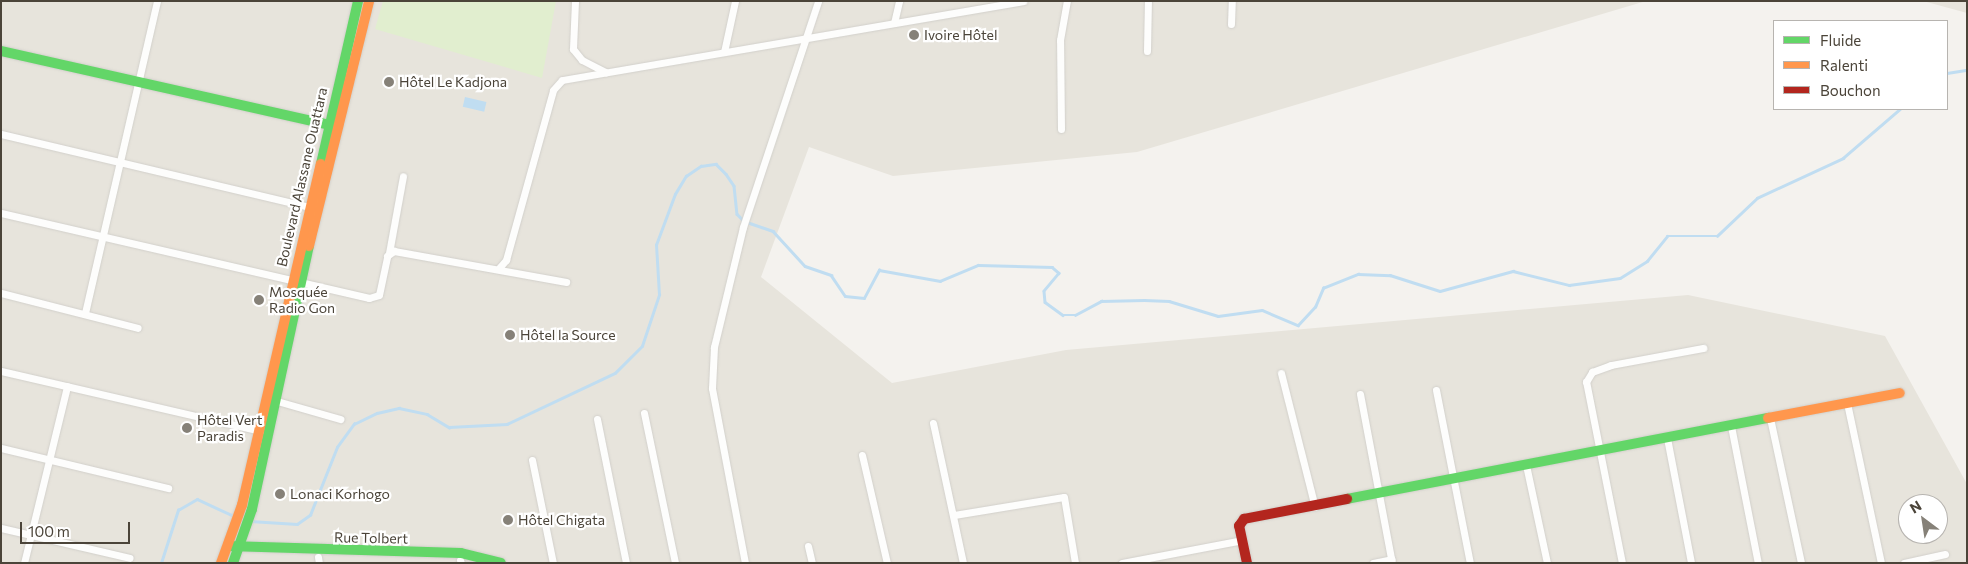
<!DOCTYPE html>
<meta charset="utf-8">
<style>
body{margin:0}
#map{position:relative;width:1968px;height:564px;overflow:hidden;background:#f4f2ee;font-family:Commissioner,sans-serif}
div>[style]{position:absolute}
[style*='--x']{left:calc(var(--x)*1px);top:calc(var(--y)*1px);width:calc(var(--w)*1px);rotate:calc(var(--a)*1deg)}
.residential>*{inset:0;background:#e7e4dc}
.green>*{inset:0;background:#e1eecf}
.water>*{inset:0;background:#c0ddf1;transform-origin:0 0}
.stream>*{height:2.5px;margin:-1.25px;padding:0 1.25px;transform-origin:1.25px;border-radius:1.25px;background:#c0ddf1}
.roads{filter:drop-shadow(0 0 1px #d2d0cb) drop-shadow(0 0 1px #d2d0cb)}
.street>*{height:7px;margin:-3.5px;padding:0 3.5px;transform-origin:3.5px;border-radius:3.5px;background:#fdfdfc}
.fast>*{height:10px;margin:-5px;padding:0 5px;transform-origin:5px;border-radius:5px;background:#63d668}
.slow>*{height:10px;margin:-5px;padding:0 5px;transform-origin:5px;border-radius:5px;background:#ff974d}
.jam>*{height:10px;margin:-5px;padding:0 5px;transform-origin:5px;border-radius:5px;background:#b3261e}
.dots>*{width:14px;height:14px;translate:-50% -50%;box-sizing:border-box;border:2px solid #fff;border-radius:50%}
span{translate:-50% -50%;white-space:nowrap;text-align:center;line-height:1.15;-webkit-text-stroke:4.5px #fff;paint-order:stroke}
.poi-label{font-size:14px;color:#4b4439}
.left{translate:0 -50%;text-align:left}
.street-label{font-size:14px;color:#4b4439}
.frame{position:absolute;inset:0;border:2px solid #4b4439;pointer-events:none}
.legend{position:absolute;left:1773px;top:20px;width:175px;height:90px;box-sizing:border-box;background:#fff;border:1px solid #b7b4b0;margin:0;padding:6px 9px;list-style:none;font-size:15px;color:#4b4439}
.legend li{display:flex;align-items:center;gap:10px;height:25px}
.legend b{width:25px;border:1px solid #b7b4b0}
.north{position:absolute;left:1898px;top:494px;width:50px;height:50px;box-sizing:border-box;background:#fff;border:1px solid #b7b4b0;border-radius:50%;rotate:329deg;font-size:14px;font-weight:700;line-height:20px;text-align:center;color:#4b4439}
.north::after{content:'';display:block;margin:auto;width:18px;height:22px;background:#868178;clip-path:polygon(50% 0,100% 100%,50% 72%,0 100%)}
.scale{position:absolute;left:20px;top:522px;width:110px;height:22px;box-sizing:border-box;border:2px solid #4b4439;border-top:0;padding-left:6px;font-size:15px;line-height:18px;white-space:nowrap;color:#4b4439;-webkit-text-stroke:4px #fff;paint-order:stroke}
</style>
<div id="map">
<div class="residential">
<i style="clip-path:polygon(evenodd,1px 1px,1646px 1px,1137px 152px,893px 176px,809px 147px,761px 277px,892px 383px,1066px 350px,1688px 295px,1885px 336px,1967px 484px,1967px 563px,1px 563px,1px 1px,1908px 504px,1938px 504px,1938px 534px,1908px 534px,1908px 504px)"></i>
<i style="clip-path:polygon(1923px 1px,1967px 1px,1967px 13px)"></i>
</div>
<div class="green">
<i style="clip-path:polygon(383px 1px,556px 1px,542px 78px,375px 29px)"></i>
</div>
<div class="water">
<i style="left:465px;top:97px;width:22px;height:10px;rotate:13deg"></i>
</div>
<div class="stream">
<i style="--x:1947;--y:73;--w:20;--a:-9"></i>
<i style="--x:251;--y:521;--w:46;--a:3.7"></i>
<i style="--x:297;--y:524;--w:16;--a:-35"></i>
<i style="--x:310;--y:515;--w:73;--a:-68.3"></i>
<i style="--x:337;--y:447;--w:29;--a:-54"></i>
<i style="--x:354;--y:424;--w:25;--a:-26"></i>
<i style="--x:377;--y:413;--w:23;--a:-13"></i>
<i style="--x:399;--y:408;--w:29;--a:12"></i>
<i style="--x:427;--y:414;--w:26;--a:31"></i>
<i style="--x:449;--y:427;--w:58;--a:-3"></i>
<i style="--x:507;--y:424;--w:119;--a:-25.3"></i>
<i style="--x:615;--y:373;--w:38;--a:-45"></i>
<i style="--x:642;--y:346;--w:54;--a:-71.6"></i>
<i style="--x:659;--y:295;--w:50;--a:-93.4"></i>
<i style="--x:656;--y:245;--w:54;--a:-69.6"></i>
<i style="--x:675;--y:194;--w:21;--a:-59"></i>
<i style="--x:686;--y:176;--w:18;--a:-34"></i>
<i style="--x:701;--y:166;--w:15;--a:-8"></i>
<i style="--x:716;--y:164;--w:14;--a:45"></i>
<i style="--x:726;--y:174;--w:14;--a:56"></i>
<i style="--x:734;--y:186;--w:28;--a:84"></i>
<i style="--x:737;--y:214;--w:10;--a:45"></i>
<i style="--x:744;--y:221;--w:31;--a:19"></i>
<i style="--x:773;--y:231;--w:47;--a:47.6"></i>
<i style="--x:805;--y:266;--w:28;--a:19"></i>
<i style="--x:831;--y:275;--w:25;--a:56"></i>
<i style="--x:845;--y:296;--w:19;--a:6"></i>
<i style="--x:864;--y:298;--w:32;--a:-62"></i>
<i style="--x:879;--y:270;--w:62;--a:10.2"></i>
<i style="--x:940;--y:281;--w:41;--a:-22.8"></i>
<i style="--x:978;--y:265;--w:74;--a:1.5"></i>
<i style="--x:1052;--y:267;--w:9;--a:41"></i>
<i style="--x:1059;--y:273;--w:23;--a:130"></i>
<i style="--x:1044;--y:291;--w:11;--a:85"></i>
<i style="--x:1045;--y:302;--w:22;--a:36"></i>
<i style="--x:1063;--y:315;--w:12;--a:0"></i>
<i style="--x:1075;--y:315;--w:30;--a:-28"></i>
<i style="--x:1101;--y:301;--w:43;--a:-1.3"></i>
<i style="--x:1144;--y:300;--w:25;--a:2"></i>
<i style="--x:1169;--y:301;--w:51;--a:17"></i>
<i style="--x:1218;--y:316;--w:44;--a:-7.8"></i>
<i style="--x:1262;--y:310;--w:39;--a:23"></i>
<i style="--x:1298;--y:325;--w:25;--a:-47"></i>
<i style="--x:1315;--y:307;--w:21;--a:-67"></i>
<i style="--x:1323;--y:288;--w:38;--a:-22"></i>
<i style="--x:1358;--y:274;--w:32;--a:2"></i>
<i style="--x:1390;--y:275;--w:52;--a:17.7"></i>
<i style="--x:1440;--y:291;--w:76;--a:-15.3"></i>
<i style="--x:1513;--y:271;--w:58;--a:14"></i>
<i style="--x:1569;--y:285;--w:51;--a:-7.8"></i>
<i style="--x:1620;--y:278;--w:32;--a:-32"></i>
<i style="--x:1647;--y:261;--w:32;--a:-51"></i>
<i style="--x:1667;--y:236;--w:50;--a:0"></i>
<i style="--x:1717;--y:236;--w:55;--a:-43.5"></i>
<i style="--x:1757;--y:198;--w:95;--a:-24.9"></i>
<i style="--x:1843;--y:158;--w:75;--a:-40.7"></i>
<i style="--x:161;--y:563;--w:56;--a:-72.2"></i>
<i style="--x:178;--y:510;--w:22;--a:-30"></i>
<i style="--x:197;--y:499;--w:43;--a:24.8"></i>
</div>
<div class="roads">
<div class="street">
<i style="--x:575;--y:1;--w:48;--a:92.4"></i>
<i style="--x:573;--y:49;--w:14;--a:51"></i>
<i style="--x:582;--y:60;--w:27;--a:27"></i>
<i style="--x:894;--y:23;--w:23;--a:-77"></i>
<i style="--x:1231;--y:24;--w:23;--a:-88"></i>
<i style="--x:1147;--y:51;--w:50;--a:-88.9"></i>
<i style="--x:724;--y:52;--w:52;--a:-77.8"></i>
<i style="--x:1061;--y:129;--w:89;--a:-90.6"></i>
<i style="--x:1060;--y:40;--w:40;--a:-80"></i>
<i style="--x:1;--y:134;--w:323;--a:13.3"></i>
<i style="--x:1;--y:213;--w:378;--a:13"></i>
<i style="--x:369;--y:298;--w:10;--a:-17"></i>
<i style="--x:379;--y:295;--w:40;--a:-78"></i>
<i style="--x:387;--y:256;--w:9;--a:-36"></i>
<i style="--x:394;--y:251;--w:175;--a:10.2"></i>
<i style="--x:389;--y:253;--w:78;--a:-79.7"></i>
<i style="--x:499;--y:268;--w:11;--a:-49"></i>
<i style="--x:506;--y:260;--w:176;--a:-74.5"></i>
<i style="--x:553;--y:90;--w:13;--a:-48"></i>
<i style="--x:562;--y:80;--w:468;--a:-9.7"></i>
<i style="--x:1;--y:293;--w:141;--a:14.3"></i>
<i style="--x:85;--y:313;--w:320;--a:-77"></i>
<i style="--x:1;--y:371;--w:267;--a:13"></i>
<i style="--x:1281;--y:373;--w:138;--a:75.8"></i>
<i style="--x:1436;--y:390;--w:176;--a:78.9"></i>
<i style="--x:1360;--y:394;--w:172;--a:79.3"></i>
<i style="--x:277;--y:401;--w:66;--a:15.9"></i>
<i style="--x:1847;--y:403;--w:164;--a:78"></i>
<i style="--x:644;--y:413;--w:153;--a:78.3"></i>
<i style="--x:1770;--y:418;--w:148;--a:77.9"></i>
<i style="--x:597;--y:419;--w:147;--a:78.6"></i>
<i style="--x:933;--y:423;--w:143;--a:77.9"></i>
<i style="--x:1731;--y:426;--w:140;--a:78.9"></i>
<i style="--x:1667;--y:438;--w:127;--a:79.1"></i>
<i style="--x:1;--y:448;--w:172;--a:13.5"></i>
<i style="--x:862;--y:455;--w:111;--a:77"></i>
<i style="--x:532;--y:460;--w:105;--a:78.5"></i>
<i style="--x:1526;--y:465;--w:100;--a:77.9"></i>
<i style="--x:954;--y:515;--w:111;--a:-9.3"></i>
<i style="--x:1064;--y:497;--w:67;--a:80.5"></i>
<i style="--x:1;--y:528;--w:132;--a:13.1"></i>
<i style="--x:808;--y:546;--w:17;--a:77"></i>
<i style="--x:318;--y:557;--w:6;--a:81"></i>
<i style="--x:460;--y:560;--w:3;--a:72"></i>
<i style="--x:24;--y:563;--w:182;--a:-76.3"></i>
<i style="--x:745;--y:563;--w:178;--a:-100.7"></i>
<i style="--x:712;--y:388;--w:41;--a:-87.2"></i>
<i style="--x:714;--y:347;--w:123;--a:-76.4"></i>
<i style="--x:743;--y:227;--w:238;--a:-71.6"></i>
<i style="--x:1122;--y:563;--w:123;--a:-10.8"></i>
<i style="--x:1373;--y:563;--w:19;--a:-12"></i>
<i style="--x:1622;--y:563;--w:185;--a:-101.2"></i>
<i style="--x:1586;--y:382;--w:12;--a:-59"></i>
<i style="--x:1592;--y:372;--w:20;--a:-20"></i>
<i style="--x:1611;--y:365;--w:94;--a:-10.5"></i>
<i style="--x:1904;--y:563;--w:42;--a:-12.4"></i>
</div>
<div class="fast">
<i style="--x:1;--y:51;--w:344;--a:12.7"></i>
<i style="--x:321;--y:164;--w:167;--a:-77.2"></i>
<i style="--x:1347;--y:499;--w:429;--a:-10.9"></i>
<i style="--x:228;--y:546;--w:233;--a:1.7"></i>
<i style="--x:461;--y:553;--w:41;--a:14"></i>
<i style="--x:233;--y:563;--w:57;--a:-70.6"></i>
<i style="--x:252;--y:509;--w:269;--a:-77.8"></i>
</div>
<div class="slow">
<i style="--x:309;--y:246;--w:252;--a:-76.2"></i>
<i style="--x:1768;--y:418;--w:134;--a:-10.7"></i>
<i style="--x:221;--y:563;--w:62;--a:-70.1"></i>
<i style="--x:242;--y:505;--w:350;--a:-77"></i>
</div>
<div class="jam">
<i style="--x:1247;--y:563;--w:38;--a:-102"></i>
<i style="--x:1239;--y:526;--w:9;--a:-54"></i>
<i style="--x:1244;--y:519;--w:105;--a:-11"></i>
</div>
</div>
<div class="dots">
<i style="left:914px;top:35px;background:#868178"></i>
<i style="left:389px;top:82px;background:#868178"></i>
<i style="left:259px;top:300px;background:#868178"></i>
<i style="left:510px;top:335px;background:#868178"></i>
<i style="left:187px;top:428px;background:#868178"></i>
<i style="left:280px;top:494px;background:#868178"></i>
<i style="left:508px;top:520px;background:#868178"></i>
</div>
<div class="poi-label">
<span class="left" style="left:924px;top:35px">Ivoire Hôtel</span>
<span class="left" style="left:399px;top:82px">Hôtel Le Kadjona</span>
<span class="left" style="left:269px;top:300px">Mosquée<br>Radio Gon</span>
<span class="left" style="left:520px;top:335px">Hôtel la Source</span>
<span class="left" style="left:197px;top:428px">Hôtel Vert<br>Paradis</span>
<span class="left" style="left:290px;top:494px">Lonaci Korhogo</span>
<span class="left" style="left:518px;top:520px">Hôtel Chigata</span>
</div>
<div class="street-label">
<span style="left:302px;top:177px;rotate:-77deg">Boulevard Alassane Ouattara</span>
<span style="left:371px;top:538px;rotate:1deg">Rue Tolbert</span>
</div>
<div class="frame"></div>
<ul class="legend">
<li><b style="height:6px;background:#63d668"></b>Fluide</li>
<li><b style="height:6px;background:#ff974d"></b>Ralenti</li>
<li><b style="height:6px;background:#b3261e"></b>Bouchon</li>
</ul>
<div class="north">N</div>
<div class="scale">100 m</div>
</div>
